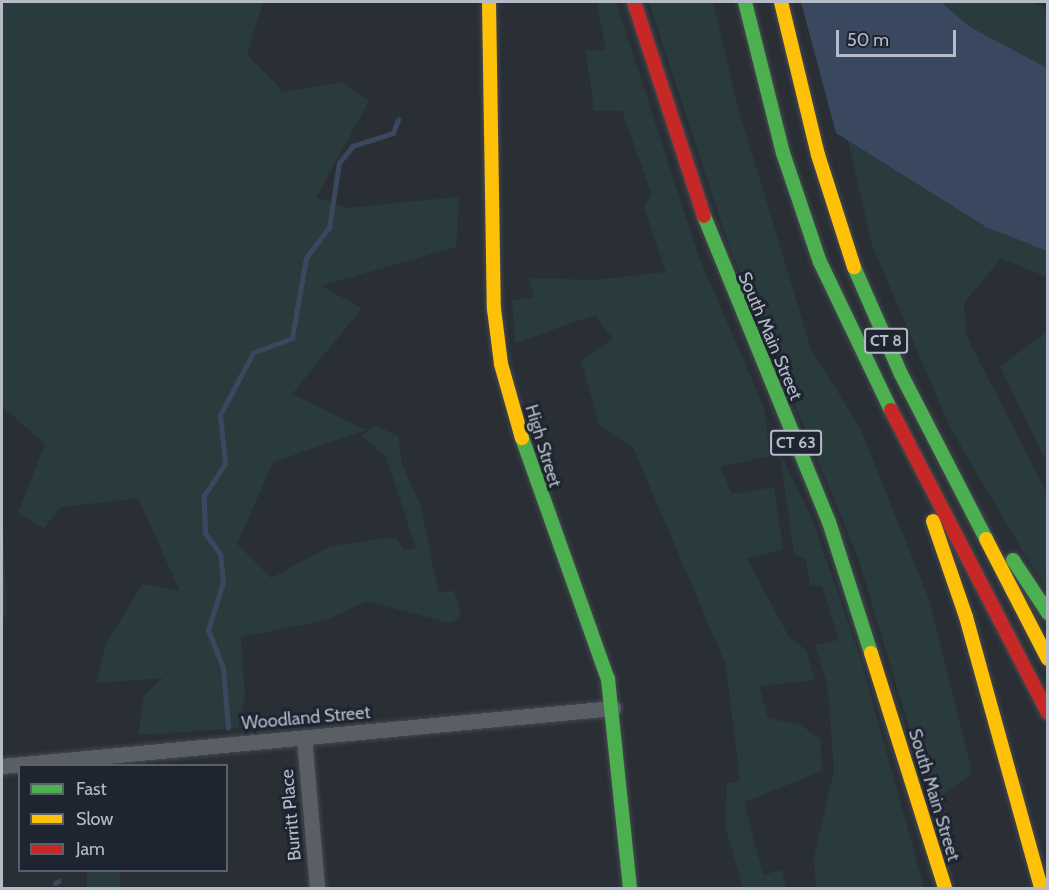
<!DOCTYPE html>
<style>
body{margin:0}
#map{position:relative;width:1049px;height:890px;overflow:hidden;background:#2a2f36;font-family:Cabin,sans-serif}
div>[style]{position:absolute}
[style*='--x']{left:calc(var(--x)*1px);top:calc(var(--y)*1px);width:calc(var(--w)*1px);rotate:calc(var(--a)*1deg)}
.green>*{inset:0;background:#2a3b3e;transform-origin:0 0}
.water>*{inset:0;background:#3a485f}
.stream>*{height:4.5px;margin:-2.25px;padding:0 2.25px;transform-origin:2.25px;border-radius:2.25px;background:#3a485f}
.roads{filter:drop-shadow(0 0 2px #464a4f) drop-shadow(0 0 2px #464a4f)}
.street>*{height:15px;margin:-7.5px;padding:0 7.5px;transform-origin:7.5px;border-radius:7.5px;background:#5a5e65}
.fast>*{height:14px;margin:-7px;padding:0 7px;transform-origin:7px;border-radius:7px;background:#4caf50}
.slow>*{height:14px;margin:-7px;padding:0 7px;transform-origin:7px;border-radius:7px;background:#ffc107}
.jam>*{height:14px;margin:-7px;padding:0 7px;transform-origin:7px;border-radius:7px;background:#c62828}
span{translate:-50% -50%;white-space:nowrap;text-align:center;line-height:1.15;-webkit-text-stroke:6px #1e2531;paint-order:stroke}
.shield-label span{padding:2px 4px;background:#1e2531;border:2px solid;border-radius:4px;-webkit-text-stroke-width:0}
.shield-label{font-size:16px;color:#b5bbc7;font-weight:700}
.street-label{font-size:18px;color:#b5bbc7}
.frame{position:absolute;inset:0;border:3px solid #b5bbc7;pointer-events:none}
.legend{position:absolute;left:18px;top:764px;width:210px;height:108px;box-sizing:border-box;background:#1e2531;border:2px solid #5a616d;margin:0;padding:8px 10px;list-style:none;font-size:18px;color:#b5bbc7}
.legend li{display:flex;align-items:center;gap:12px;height:30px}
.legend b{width:30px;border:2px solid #5a616d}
.scale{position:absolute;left:836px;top:30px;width:120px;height:27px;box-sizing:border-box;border:3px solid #b5bbc7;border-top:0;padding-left:8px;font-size:18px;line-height:21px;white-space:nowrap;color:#b5bbc7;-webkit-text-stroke:4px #1e2531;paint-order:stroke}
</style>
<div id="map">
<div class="green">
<i style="clip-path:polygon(2px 2px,263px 2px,247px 54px,283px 92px,341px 82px,369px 101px,316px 197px,347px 208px,459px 197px,456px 247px,321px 286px,362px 308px,292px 394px,366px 430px,273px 462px,237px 544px,271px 578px,331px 546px,395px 537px,405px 550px,416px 548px,386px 456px,361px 436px,376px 426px,398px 436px,402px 464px,421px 507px,438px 592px,454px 591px,461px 615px,451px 623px,366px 601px,326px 620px,241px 637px,245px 698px,238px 728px,138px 735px,144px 696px,163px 678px,97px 683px,106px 643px,143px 584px,180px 591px,138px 498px,61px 507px,44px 528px,18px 513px,45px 444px,2px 406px)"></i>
<i style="clip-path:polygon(597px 2px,616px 2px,698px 255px,764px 408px,770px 456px,720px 467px,732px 494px,774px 487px,783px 549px,747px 559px,789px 637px,806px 650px,815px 680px,759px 686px,768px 718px,802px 726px,820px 739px,822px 771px,744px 802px,763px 875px,782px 870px,786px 888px,743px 888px,725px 826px,727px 784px,740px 781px,726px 665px,633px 447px,599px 424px,581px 360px,613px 339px,595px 315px,515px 343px,512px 301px,534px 297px,529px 278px,595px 280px,666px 272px,644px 207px,652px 195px,622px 111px,594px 111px,586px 51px,606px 50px)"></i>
<i style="clip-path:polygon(649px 2px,713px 2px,738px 108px,811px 349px,860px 428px,930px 602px,972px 773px,938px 799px,919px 761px,859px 560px,728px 243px)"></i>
<i style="clip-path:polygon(941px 2px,1032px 2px,1047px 10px,1047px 68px,970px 27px)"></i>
<i style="clip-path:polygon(848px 141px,986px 227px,1047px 251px,1047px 277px,1001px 258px,964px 303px,966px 335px,1047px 494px,1047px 592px,950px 427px,872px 245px)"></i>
<i style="clip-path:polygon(1047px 332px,1048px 332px,1047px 463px,1000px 366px)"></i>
<i style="clip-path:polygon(780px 454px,811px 516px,860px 657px,924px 888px,816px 888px,814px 857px,834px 771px,828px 687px,815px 645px,839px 640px,822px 586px,810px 585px,806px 560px,794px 554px)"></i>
<i style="clip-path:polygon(2px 505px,7px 612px,2px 623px)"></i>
<i style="left:87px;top:871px;width:33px;height:17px"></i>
</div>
<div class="water">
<i style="clip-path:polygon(801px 2px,941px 2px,970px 27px,1047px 68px,1047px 251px,986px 227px,836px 133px)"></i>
</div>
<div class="stream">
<i style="--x:228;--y:728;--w:60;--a:-94.8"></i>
<i style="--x:223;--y:668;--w:41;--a:-111.5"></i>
<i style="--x:208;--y:630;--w:50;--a:-72.6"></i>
<i style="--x:223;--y:582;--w:28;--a:-96"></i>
<i style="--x:220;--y:554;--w:26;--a:-126"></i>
<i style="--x:205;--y:533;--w:37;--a:-92"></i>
<i style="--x:204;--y:496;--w:38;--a:-57"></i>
<i style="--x:225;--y:464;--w:49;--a:-95.8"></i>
<i style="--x:220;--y:415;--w:70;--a:-62"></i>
<i style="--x:253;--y:353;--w:42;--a:-21"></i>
<i style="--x:292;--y:338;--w:81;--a:-80.1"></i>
<i style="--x:306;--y:258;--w:39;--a:-53"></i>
<i style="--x:329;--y:227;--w:65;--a:-81.1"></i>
<i style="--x:339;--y:163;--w:22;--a:-51"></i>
<i style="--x:353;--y:146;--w:42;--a:-18"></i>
<i style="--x:393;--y:133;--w:14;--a:-69"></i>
<i style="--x:55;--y:883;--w:4;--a:-27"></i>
</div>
<div class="roads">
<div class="street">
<i style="--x:304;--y:738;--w:151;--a:85"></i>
<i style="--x:2;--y:766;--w:614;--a:-5.42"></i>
</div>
<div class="fast">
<i style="--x:745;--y:2;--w:156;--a:75.9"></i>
<i style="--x:783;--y:153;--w:115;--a:71.3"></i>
<i style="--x:820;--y:262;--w:164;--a:64.4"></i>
<i style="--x:704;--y:216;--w:331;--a:67.8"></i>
<i style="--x:829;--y:522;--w:138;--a:72.2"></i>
<i style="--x:854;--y:267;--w:117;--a:66.3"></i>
<i style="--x:901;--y:374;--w:186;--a:62.7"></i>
<i style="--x:522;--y:438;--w:256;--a:70.4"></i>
<i style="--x:608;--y:679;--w:210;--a:84"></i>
<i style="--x:1013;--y:560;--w:64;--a:56.6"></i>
</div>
<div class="slow">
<i style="--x:489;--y:2;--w:307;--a:89.1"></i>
<i style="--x:494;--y:309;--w:55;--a:82.7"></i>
<i style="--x:501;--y:364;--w:77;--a:74.2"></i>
<i style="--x:781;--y:2;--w:157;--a:76.4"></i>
<i style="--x:818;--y:155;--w:118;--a:72.2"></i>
<i style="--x:933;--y:521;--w:102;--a:71"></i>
<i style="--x:966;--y:617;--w:281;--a:74.5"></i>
<i style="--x:986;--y:539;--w:135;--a:62.7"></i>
<i style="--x:871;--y:653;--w:246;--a:72.5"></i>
</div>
<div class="jam">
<i style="--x:634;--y:2;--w:225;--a:71.9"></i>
<i style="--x:891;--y:410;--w:341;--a:62.6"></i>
</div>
</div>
<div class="shield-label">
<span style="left:886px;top:341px">CT 8</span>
<span style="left:796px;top:443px">CT 63</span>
</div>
<div class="street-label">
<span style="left:770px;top:336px;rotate:67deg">South Main Street</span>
<span style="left:543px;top:446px;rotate:73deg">High Street</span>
<span style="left:306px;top:718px;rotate:-5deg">Woodland Street</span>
<span style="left:934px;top:795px;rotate:73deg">South Main Street</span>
<span style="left:291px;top:815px;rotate:-95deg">Burritt Place</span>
</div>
<div class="frame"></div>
<ul class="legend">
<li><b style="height:8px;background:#4caf50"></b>Fast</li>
<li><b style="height:8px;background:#ffc107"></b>Slow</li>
<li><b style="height:8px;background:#c62828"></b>Jam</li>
</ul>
<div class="scale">50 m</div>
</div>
